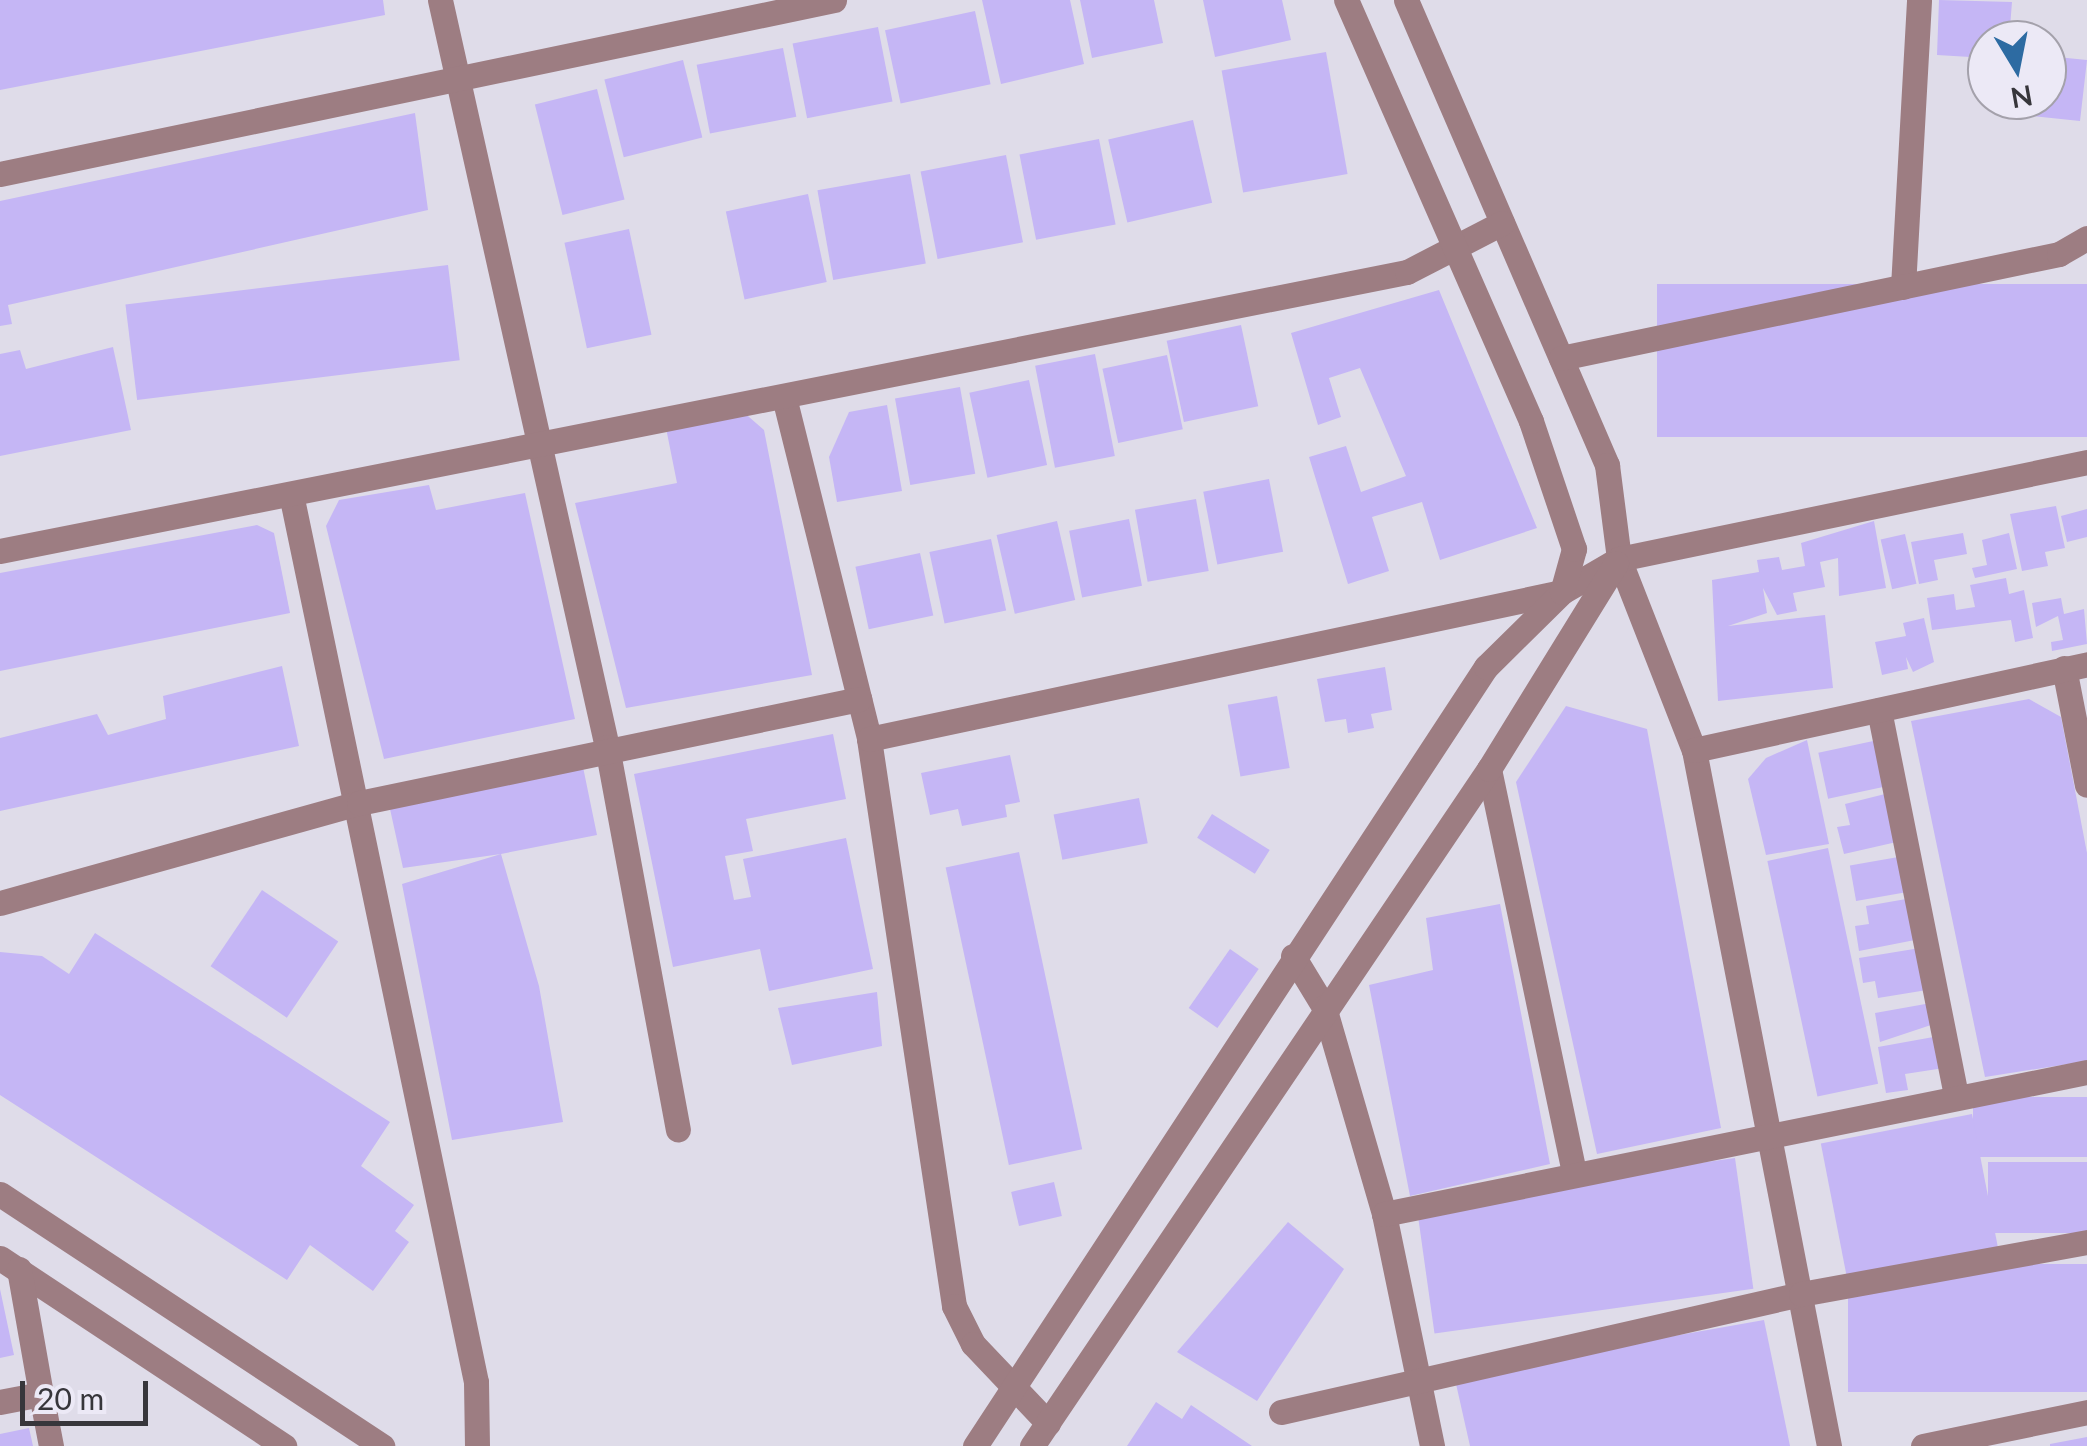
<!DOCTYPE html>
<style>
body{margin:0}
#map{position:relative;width:2087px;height:1446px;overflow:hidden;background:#dfdce9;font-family:Lato,sans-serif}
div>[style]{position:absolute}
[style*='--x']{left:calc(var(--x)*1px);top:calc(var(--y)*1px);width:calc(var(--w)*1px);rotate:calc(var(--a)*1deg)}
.building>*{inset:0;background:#c5b6f5;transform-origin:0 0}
.minor>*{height:25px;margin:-12.5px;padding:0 12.5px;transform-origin:12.5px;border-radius:12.5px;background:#9d7d82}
span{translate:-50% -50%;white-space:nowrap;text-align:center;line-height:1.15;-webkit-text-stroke:10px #ece9f6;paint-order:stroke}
.north{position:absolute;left:1967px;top:20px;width:100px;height:100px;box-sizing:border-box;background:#ece9f6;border:2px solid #a4a1ab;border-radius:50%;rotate:170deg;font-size:28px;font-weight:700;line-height:40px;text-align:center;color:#37363b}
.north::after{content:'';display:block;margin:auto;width:35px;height:45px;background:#2d6ba2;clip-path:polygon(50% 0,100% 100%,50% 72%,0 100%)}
.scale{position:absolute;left:20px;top:1381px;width:128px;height:45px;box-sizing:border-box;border:5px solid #37363b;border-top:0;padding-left:12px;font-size:30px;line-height:35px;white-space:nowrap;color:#37363b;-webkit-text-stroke:8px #ece9f6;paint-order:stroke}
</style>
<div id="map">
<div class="building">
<i style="clip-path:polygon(0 0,383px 0,385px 15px,0 90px)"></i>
<i style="clip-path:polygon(982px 0,1070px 0,1084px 64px,1001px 84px)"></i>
<i style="clip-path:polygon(1080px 0,1154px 0,1163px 43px,1092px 58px)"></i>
<i style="clip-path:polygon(1203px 0,1282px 0,1291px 40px,1215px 57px)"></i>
<i style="clip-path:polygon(1939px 0,2012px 2px,2009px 40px,1987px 40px,1987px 58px,1937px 55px)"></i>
<i style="left:975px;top:11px;width:75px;height:92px;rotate:78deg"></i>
<i style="left:878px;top:27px;width:76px;height:87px;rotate:79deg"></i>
<i style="left:783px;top:48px;width:70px;height:88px;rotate:79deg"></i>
<i style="left:1326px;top:52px;width:124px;height:106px;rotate:80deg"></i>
<i style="clip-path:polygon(2047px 56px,2087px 60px,2080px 121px,2012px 114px,2014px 100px,2047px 100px)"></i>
<i style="left:683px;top:60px;width:80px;height:81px;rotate:76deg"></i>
<i style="left:597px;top:89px;width:114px;height:64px;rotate:76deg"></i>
<i style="clip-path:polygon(415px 113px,428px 210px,8px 305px,12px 324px,0 326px,0 201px)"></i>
<i style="left:1193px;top:120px;width:85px;height:87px;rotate:77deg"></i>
<i style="left:1099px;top:139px;width:87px;height:81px;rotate:79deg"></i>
<i style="left:1006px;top:155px;width:89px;height:87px;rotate:79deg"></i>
<i style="left:910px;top:174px;width:91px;height:94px;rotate:80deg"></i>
<i style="left:808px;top:194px;width:90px;height:84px;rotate:78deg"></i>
<i style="left:629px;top:229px;width:108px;height:66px;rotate:78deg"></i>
<i style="left:448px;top:265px;width:96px;height:325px;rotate:83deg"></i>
<i style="left:2087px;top:284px;width:153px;height:430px;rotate:90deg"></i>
<i style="clip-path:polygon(1439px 290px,1537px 528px,1440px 560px,1422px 502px,1372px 517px,1389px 571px,1348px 584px,1309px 457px,1346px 446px,1361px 492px,1406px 476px,1360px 368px,1329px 378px,1341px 417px,1318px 425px,1291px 333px)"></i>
<i style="left:1241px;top:325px;width:83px;height:76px;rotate:78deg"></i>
<i style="clip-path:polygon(113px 347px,131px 430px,0 456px,0 354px,20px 350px,26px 369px)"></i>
<i style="left:1095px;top:354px;width:104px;height:61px;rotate:79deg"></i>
<i style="left:1167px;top:355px;width:76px;height:66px;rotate:78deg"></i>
<i style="left:1029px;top:380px;width:87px;height:61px;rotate:78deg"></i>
<i style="left:960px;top:387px;width:88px;height:66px;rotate:80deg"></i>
<i style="clip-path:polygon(887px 405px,902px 491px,837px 502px,829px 457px,849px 412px)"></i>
<i style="clip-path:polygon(741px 410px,764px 430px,812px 675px,626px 708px,575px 503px,677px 483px,666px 428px)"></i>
<i style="left:1269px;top:479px;width:74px;height:67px;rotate:79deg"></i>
<i style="clip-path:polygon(429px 485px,436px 510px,525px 493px,575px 719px,384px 759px,326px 526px,339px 500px)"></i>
<i style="left:1196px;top:499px;width:73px;height:62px;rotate:80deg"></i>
<i style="clip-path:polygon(2056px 506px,2065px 548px,2045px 552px,2048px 566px,2022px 571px,2010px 514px)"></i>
<i style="clip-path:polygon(2087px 509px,2087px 537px,2067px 542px,2061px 516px)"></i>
<i style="left:1129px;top:519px;width:68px;height:61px;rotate:79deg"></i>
<i style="left:1057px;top:521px;width:81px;height:62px;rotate:77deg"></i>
<i style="clip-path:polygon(1874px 521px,1886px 588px,1839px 596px,1838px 558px,1820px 562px,1825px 587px,1793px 593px,1797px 611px,1777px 615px,1763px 588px,1767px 613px,1728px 626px,1825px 615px,1833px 688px,1718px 701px,1712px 580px,1759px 572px,1757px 560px,1779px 557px,1782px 570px,1805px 566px,1801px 543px)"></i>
<i style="clip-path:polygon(257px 525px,274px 533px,290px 613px,0 671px,0 573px)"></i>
<i style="clip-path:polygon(1963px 533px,1967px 554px,1934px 560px,1938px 580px,1919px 584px,1911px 542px)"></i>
<i style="clip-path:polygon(2009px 533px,2017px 569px,1975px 578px,1972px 568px,1987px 565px,1982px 540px)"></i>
<i style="left:1905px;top:534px;width:51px;height:25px;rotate:77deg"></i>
<i style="left:991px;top:539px;width:73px;height:63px;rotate:78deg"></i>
<i style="left:920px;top:553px;width:64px;height:66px;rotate:78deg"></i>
<i style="clip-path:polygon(2006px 578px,2009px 594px,2024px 590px,2033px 638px,2015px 642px,2011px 620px,1932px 630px,1927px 598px,1954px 594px,1956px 610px,1975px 607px,1970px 585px)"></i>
<i style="clip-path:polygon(2061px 598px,2064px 614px,2084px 609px,2087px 644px,2052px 651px,2051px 642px,2063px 640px,2058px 616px,2036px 627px,2032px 603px)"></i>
<i style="clip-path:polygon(1924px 618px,1934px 662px,1913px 672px,1906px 657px,1908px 669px,1882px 675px,1875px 642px,1906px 636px,1903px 623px)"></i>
<i style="clip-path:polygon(282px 666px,299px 746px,0 811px,0 738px,97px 714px,108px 735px,166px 719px,163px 696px)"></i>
<i style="clip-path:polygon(1385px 667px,1392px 710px,1371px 714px,1374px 728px,1348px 733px,1346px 719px,1325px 722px,1317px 679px)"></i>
<i style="left:1277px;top:696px;width:73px;height:50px;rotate:80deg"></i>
<i style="clip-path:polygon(2029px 699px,2061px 717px,2087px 853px,2087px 1061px,1985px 1077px,1911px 721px)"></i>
<i style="clip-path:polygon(1566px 706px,1647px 729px,1721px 1128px,1597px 1154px,1516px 782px)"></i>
<i style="clip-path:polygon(833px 734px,846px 799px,746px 819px,753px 851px,725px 856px,734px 900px,751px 897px,743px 859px,846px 838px,873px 969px,769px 991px,760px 949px,673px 967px,634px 774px)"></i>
<i style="clip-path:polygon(1807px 740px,1829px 844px,1766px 855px,1748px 779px,1766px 758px)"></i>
<i style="left:1878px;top:740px;width:47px;height:61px;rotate:78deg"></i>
<i style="clip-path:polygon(1010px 755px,1020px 802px,1005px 805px,1007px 817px,962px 826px,958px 809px,930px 815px,921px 773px)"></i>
<i style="clip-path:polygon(583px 767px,597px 835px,501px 854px,539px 986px,563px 1122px,452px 1140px,402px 884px,501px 854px,403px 868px,390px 809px)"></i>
<i style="clip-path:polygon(1889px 793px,1901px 841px,1844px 854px,1837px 827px,1850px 825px,1845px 804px)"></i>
<i style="left:1139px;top:798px;width:46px;height:87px;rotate:79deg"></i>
<i style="left:1212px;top:814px;width:68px;height:28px;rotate:32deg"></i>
<i style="left:1828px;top:848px;width:241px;height:62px;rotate:78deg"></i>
<i style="left:1019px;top:852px;width:304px;height:75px;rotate:78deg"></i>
<i style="left:1904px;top:856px;width:36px;height:55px;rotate:80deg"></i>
<i style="left:262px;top:890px;width:92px;height:92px;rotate:34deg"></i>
<i style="clip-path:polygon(1912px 898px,1920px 939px,1859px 951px,1855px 926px,1869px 924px,1866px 906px)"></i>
<i style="clip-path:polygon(1500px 904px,1550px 1164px,1410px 1196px,1369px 985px,1433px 970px,1426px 918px)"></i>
<i style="clip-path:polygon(95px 933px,390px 1122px,361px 1166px,414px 1205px,395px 1231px,409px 1242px,373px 1291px,310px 1245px,287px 1280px,0 1095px,0 952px,42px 956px,69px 974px)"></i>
<i style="clip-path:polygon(1920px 948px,1927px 990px,1878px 998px,1875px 981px,1863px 983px,1859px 958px)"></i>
<i style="left:1230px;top:949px;width:35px;height:72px;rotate:35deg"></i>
<i style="clip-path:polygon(877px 992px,882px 1046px,792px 1065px,778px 1008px)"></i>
<i style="clip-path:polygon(1931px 1003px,1934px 1024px,1880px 1042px,1875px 1013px)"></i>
<i style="clip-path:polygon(1939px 1036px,1944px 1068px,1905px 1074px,1908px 1090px,1886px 1093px,1878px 1047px)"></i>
<i style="left:2087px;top:1097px;width:60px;height:114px;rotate:90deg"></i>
<i style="left:1972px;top:1114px;width:137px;height:154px;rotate:79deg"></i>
<i style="left:1735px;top:1158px;width:132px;height:322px;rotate:82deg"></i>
<i style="left:2087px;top:1162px;width:71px;height:99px;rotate:90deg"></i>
<i style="left:1054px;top:1182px;width:35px;height:44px;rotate:77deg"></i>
<i style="clip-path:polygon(1288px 1222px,1344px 1269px,1257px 1401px,1177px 1352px)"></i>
<i style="left:2087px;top:1264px;width:128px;height:239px;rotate:90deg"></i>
<i style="clip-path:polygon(0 1289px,14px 1355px,0 1358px)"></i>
<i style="clip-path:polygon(1764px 1320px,1790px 1446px,1470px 1446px,1454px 1375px)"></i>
<i style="clip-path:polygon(1156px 1402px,1182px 1419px,1191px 1405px,1252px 1446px,1127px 1446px)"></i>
<i style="clip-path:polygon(29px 1428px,33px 1446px,0 1446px,0 1434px)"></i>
<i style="clip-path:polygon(2087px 1437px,2087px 1446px,2050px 1446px,2050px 1444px)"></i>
</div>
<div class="minor">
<i style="--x:440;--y:0;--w:765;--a:77.4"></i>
<i style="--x:607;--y:747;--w:389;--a:79.5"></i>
<i style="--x:1406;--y:0;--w:507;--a:66.62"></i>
<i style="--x:1607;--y:465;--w:95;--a:82.7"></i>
<i style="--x:1619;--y:559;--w:205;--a:68.6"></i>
<i style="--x:1694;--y:750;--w:709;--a:79.02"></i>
<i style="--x:0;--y:174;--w:852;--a:-11.78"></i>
<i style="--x:1903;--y:287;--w:287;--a:-86.8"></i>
<i style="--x:1561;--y:358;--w:509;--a:-11.8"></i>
<i style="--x:2059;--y:254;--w:32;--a:-30"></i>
<i style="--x:784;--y:397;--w:352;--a:76"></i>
<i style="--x:869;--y:739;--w:573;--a:81.47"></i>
<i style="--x:954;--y:1306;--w:42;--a:63.4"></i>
<i style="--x:973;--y:1344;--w:109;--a:46.5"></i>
<i style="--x:291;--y:494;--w:907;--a:78.23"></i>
<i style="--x:476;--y:1382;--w:64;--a:89.1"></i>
<i style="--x:0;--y:551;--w:1434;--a:-11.22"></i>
<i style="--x:1407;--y:272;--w:107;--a:-27.3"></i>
<i style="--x:2064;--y:668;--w:119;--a:78.9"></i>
<i style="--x:1879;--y:710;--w:395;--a:78.7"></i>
<i style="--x:869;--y:739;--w:708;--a:-11.98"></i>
<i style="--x:1562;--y:592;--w:66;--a:-30.1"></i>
<i style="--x:1619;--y:559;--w:478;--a:-11.7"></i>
<i style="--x:1694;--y:750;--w:402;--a:-12.3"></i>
<i style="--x:1489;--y:769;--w:414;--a:78.1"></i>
<i style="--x:0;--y:903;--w:373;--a:-15.6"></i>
<i style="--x:359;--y:803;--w:511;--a:-11.75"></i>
<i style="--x:1293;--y:956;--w:60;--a:58.7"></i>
<i style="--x:1324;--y:1007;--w:216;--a:73.8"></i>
<i style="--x:1384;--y:1214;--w:237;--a:78.3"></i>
<i style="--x:0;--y:1194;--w:458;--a:33.4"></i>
<i style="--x:1384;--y:1214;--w:717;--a:-11.42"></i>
<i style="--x:0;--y:1258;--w:341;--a:33.5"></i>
<i style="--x:41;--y:1394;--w:53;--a:79.1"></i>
<i style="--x:0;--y:1402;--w:42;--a:-11"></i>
<i style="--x:41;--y:1394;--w:127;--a:-100"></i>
<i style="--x:1281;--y:1412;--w:533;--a:-12.79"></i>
<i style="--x:1801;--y:1294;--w:291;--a:-10.3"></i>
<i style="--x:975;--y:1446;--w:932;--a:-56.74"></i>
<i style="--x:1486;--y:667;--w:107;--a:-44.6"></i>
<i style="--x:1562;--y:592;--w:45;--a:-74.4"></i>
<i style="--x:1574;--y:549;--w:135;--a:-108.6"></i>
<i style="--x:1531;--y:421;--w:460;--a:-113.7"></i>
<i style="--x:1032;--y:1446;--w:817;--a:-55.98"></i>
<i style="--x:1489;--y:769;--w:242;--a:-58.3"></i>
<i style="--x:1923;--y:1446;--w:167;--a:-11.7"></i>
</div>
<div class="north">N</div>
<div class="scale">20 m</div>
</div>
